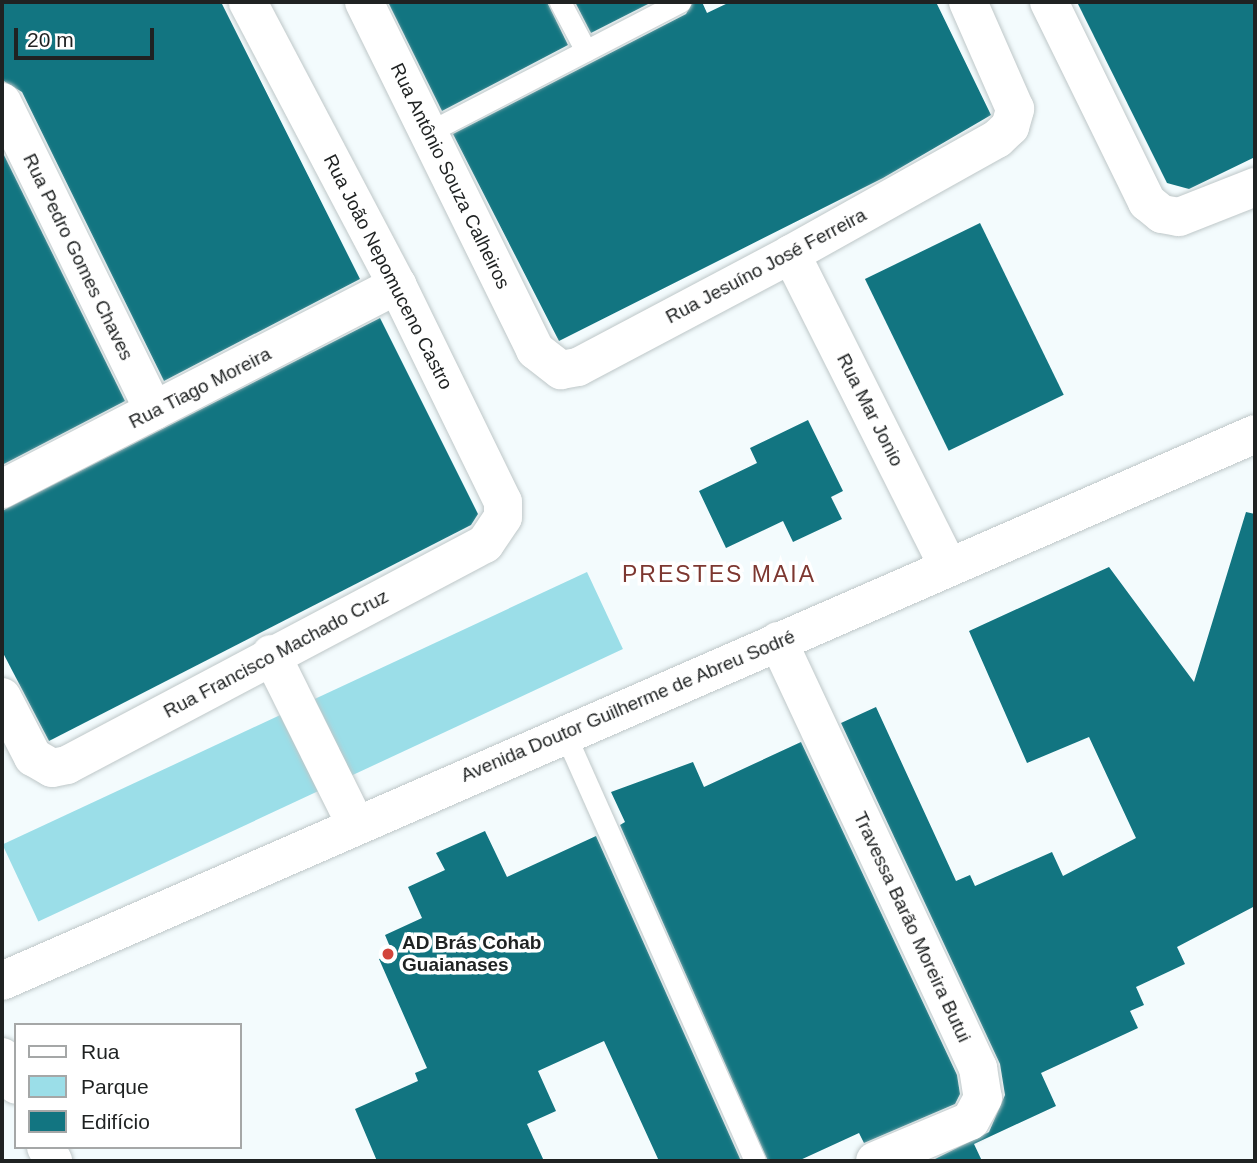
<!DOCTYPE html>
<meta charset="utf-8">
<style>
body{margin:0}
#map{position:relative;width:1257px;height:1163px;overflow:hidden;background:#f3fbfd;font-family:Arial,sans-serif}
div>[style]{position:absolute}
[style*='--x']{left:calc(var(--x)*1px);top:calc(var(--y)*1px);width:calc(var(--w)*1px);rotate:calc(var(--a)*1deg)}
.green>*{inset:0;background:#9bdee8;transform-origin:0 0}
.building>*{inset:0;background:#127581;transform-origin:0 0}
.roads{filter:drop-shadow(0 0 2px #bec7c8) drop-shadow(0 0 2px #bec7c8)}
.service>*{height:21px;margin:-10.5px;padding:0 10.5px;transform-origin:10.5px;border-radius:10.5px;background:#fff}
.minor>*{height:38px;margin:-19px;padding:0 19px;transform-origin:19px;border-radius:19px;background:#fff}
.tertiary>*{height:38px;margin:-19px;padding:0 19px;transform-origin:19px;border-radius:19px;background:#fff}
.dots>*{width:19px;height:19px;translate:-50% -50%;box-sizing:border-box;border:4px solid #fff;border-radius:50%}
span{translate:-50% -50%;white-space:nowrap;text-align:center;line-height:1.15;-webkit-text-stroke:7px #fff;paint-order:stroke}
.street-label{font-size:19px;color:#1f2222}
.poi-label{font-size:19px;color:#1f2222;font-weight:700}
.left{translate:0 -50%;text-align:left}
.quarter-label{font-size:23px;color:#7d3730;letter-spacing:2px}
.frame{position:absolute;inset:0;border:4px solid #1f2222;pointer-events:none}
.legend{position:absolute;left:14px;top:1023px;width:228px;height:126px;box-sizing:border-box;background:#fff;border:2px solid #a5a7a7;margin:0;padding:9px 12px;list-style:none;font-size:21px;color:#1f2222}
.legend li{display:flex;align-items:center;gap:14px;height:35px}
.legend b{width:35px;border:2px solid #a5a7a7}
.scale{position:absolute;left:14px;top:28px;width:140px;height:32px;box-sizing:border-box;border:4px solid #1f2222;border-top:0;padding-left:9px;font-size:21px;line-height:24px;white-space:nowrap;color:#1f2222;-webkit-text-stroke:5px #fff;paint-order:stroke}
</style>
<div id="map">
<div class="green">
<i style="left:587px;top:572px;width:85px;height:645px;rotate:65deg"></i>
</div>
<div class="building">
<i style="clip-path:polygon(2px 2px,221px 2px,360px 279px,164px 381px,22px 92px,2px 80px)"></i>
<i style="clip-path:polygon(388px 2px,547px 2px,568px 45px,442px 111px)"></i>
<i style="clip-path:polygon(575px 2px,652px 2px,591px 33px)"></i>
<i style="clip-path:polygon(693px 2px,702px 2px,707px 13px,730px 2px,936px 2px,991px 115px,883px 178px,559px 341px,453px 134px,686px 14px)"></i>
<i style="clip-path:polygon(1077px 2px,1255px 2px,1255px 157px,1189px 189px,1167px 183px)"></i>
<i style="clip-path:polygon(2px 151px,125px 401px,2px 465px)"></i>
<i style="left:980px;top:223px;width:191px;height:128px;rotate:64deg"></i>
<i style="clip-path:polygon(380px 318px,478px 514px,471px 525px,49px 741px,2px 651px,2px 511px)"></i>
<i style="clip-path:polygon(808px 420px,843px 491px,831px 497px,842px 519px,793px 542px,783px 521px,726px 548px,699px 491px,757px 463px,750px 448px)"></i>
<i style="clip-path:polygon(1246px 512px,1255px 514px,1255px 906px,1177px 947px,1185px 964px,1136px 987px,1144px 1005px,1130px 1011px,1138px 1028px,1041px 1073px,1056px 1106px,974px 1144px,982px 1161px,931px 1161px,989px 1132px,1005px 1095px,1000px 1064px,841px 723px,876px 707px,956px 881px,970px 875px,975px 886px,1052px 852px,1063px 876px,1136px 838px,1089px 737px,1027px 763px,969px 631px,1109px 567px,1194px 682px)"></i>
<i style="clip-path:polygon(801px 742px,957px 1075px,960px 1094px,955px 1104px,864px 1143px,859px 1133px,798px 1161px,768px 1161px,620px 825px,625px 822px,611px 792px,693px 762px,704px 787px)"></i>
<i style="clip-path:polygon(485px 831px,507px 877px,596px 836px,741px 1161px,659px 1161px,604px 1041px,538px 1071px,556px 1111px,527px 1124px,544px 1161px,377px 1161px,355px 1109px,418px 1081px,415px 1073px,427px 1068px,379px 959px,393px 954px,385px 935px,422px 918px,408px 887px,445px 870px,436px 853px)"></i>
</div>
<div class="roads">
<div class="service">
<i style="--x:560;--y:2;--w:55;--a:62"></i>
<i style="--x:429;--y:132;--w:283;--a:-27.4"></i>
<i style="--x:565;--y:734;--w:467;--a:66"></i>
</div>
<div class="minor">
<i style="--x:364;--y:2;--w:388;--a:63.8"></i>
<i style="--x:535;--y:350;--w:33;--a:38"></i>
<i style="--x:561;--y:370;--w:17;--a:-10"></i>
<i style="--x:578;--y:367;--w:241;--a:-27.9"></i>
<i style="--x:791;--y:254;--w:236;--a:-29.2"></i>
<i style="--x:997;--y:139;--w:18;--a:-43"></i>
<i style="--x:1010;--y:127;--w:19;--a:-74"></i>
<i style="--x:1015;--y:109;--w:117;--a:-113.7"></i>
<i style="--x:1049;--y:2;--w:223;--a:63.9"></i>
<i style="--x:1147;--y:202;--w:19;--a:39"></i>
<i style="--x:1162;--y:214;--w:17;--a:10"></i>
<i style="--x:1179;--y:217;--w:82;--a:-21.5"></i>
<i style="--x:2;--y:102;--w:344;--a:63.8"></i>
<i style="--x:791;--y:254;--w:349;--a:63.3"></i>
<i style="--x:2;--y:489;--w:445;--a:-27.3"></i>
<i style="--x:778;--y:641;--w:472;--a:64.9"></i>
<i style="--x:978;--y:1068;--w:30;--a:81"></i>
<i style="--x:983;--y:1098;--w:26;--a:119"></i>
<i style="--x:970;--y:1121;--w:103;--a:157.2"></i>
<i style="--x:271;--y:654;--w:191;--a:63.6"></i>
<i style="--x:2;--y:697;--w:68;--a:62.7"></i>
<i style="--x:33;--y:757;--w:22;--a:30"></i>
<i style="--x:52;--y:768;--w:15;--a:-11"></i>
<i style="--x:67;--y:765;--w:473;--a:-27.9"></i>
<i style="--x:485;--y:544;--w:32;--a:-56"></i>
<i style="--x:503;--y:517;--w:15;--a:-90"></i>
<i style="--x:503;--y:502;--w:242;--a:-116"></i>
<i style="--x:397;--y:285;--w:320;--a:-117.8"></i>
<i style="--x:2;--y:1057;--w:31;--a:63"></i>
<i style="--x:46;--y:1147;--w:16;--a:63"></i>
</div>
<div class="tertiary">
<i style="--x:2;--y:981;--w:1367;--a:-23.58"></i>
</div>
</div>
<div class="dots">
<i style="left:388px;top:954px;background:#d2443b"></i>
</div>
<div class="street-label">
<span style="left:450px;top:176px;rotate:64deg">Rua Antônio Souza Calheiros</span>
<span style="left:78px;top:257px;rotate:64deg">Rua Pedro Gomes Chaves</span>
<span style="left:766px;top:266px;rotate:-28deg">Rua Jesuíno José Ferreira</span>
<span style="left:388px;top:272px;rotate:63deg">Rua João Nepomuceno Castro</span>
<span style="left:200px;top:388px;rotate:-27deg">Rua Tiago Moreira</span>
<span style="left:870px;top:410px;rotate:63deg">Rua Mar Jonio</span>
<span style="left:276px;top:654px;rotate:-28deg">Rua Francisco Machado Cruz</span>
<span style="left:628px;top:706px;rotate:-23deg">Avenida Doutor Guilherme de Abreu Sodré</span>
<span style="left:912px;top:927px;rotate:65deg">Travessa Barão Moreira Butui</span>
</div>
<div class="poi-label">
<span class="left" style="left:402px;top:954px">AD Brás Cohab<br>Guaianases</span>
</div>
<div class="quarter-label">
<span style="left:719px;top:574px">PRESTES MAIA</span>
</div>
<div class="frame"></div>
<ul class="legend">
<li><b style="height:9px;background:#fff"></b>Rua</li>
<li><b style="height:19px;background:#9bdee8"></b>Parque</li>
<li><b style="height:19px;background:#127581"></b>Edifício</li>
</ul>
<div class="scale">20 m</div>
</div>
